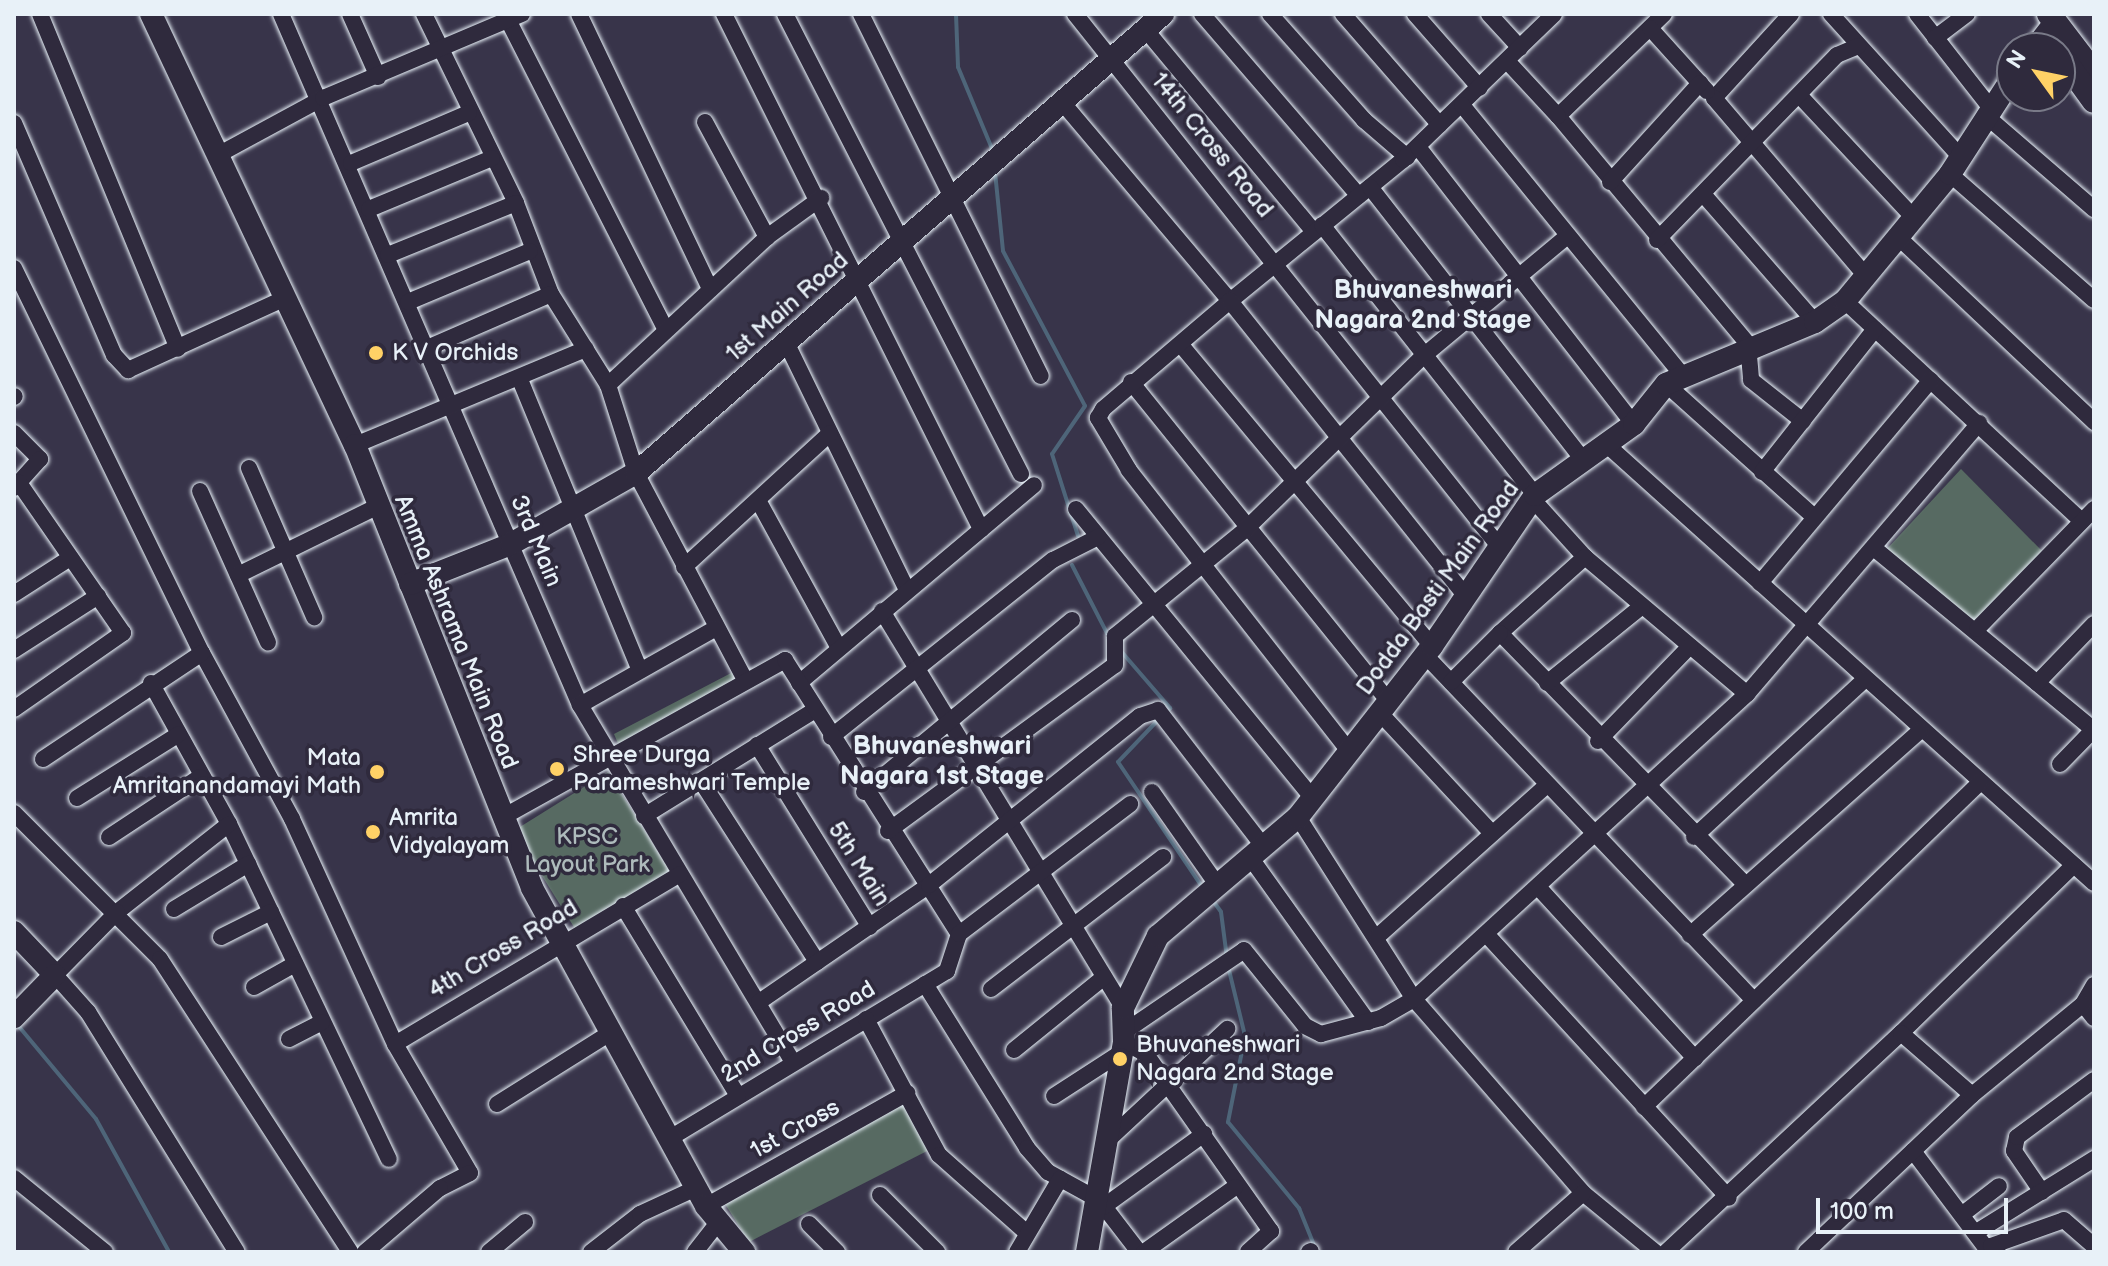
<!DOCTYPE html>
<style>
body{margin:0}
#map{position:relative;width:2108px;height:1266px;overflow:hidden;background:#38344a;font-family:"Balsamiq Sans",sans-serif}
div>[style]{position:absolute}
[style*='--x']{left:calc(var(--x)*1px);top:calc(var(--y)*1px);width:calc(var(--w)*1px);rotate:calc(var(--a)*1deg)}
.green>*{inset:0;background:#576a62;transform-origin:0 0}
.stream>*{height:4px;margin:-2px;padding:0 2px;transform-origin:2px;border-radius:2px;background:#4e6579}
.roads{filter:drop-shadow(0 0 2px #e8f1f8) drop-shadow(0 0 2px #e8f1f8)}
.street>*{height:16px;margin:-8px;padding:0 8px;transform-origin:8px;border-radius:8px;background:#2f2a3d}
.secondary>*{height:22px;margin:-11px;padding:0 11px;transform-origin:11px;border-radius:11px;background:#2f2a3d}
.primary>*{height:24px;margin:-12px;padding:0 12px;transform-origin:12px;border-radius:12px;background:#2f2a3d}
.dots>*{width:22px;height:22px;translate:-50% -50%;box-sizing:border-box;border:4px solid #2f2a3d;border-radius:50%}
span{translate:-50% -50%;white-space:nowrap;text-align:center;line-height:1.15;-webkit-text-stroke:7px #2f2a3d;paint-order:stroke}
.street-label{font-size:24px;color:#e8f1f8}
.poi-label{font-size:24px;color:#e8f1f8}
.left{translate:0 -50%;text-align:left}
.right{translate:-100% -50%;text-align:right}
.park-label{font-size:24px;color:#aebbbc}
.neighbourhood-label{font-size:26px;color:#e8f1f8;font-weight:700}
.frame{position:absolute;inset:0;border:16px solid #e8f1f8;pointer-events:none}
.north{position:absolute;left:1996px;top:32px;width:80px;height:80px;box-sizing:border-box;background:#2f2a3d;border:2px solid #797a88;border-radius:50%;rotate:303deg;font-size:22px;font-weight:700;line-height:32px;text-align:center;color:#e8f1f8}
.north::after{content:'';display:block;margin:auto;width:28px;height:36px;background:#ffd166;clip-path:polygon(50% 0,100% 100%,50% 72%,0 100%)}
.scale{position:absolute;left:1816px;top:1198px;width:192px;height:36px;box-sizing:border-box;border:4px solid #e8f1f8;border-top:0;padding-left:10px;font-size:24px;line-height:28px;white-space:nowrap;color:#e8f1f8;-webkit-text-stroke:6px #2f2a3d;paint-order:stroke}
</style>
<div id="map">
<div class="green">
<i style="clip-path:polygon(1961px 469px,2043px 552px,1975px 621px,1885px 551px)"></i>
<i style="clip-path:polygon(735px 671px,737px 678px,620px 748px,614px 734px)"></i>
<i style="left:608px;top:772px;width:119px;height:111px;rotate:58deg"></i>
<i style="clip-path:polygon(902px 1102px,929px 1150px,749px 1242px,725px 1204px)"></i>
</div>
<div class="stream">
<i style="--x:956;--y:14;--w:53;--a:87.8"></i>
<i style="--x:958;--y:67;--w:91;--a:67.4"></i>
<i style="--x:995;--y:172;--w:79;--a:84.2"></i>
<i style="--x:1003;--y:251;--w:175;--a:62.1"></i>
<i style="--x:1085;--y:406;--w:58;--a:124.5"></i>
<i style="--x:1052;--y:454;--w:86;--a:72.4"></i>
<i style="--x:1072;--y:565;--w:81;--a:62.8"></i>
<i style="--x:1120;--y:650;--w:77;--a:49.2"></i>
<i style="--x:1170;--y:708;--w:7;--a:135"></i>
<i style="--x:1159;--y:719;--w:59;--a:133.6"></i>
<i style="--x:1118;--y:762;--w:152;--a:56"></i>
<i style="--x:1211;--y:898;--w:17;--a:54"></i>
<i style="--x:1221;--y:912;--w:46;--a:82.6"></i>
<i style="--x:1228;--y:966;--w:72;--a:76.3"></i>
<i style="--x:1245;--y:1036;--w:88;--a:101.2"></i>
<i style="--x:1228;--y:1122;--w:112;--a:50.5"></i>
<i style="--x:1299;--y:1208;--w:40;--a:68"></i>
<i style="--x:16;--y:1023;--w:125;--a:50.2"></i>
<i style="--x:96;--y:1119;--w:152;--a:61.2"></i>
</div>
<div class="roads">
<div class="street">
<i style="--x:40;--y:14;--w:362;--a:67.6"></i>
<i style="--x:281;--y:14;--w:753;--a:66.6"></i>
<i style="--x:580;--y:705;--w:416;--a:59.2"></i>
<i style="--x:350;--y:14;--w:69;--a:66"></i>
<i style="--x:424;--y:14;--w:210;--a:64"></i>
<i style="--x:516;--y:203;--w:97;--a:69"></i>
<i style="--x:551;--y:294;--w:107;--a:57.9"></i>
<i style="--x:608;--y:385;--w:92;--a:72.3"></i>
<i style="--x:636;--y:473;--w:234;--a:62.2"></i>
<i style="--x:579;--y:14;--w:305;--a:64.5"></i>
<i style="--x:724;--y:14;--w:576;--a:63.48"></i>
<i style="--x:785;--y:14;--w:517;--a:62.84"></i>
<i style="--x:861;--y:14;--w:404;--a:63.6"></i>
<i style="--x:1075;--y:14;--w:679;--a:51.46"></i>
<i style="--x:1202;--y:14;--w:240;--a:49.2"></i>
<i style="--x:1270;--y:14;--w:142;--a:48.4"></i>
<i style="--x:1364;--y:120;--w:57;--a:40.7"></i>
<i style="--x:1343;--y:14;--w:147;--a:48.9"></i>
<i style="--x:1415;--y:14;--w:98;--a:48.7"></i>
<i style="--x:1489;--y:14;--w:46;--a:47.6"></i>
<i style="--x:1664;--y:14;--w:147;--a:136.1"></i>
<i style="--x:1558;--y:116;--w:297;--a:50.2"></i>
<i style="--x:1748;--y:344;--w:36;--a:85"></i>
<i style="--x:1751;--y:380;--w:66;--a:38.3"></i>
<i style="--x:1791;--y:14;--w:114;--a:132.5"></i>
<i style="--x:1714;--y:98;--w:234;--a:49.5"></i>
<i style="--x:1831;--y:14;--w:190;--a:47.8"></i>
<i style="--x:1917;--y:14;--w:118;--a:51.9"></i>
<i style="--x:508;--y:20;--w:346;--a:63"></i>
<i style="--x:1650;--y:28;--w:85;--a:47.9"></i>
<i style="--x:1145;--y:29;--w:264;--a:50.2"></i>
<i style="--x:1935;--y:38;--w:40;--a:-37"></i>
<i style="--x:1507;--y:61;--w:75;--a:47.2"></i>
<i style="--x:1799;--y:95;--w:168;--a:46.9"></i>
<i style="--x:1062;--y:102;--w:260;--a:49.8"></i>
<i style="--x:1230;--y:301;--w:223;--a:-39.2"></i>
<i style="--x:1403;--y:160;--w:210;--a:-44"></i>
<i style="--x:1462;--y:105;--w:351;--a:50.8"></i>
<i style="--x:1985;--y:115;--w:144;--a:40.8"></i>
<i style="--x:705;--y:122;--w:131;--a:61.7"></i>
<i style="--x:14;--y:123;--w:253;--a:66.7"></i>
<i style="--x:114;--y:355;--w:21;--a:47"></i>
<i style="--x:128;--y:370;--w:173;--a:-24.6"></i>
<i style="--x:1418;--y:147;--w:351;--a:52.1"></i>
<i style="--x:216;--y:156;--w:122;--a:-28.5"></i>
<i style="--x:323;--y:98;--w:216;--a:-22.9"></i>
<i style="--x:351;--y:163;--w:128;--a:-23"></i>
<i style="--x:1950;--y:174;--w:191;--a:41.2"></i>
<i style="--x:1610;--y:182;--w:134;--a:-47.7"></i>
<i style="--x:1370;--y:187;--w:348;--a:52"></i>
<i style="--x:1703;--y:194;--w:170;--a:48.8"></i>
<i style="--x:369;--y:209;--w:133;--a:-22.5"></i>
<i style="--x:1322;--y:225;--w:344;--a:51.7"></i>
<i style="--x:1898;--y:237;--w:270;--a:43.3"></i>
<i style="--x:1657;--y:240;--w:258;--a:-45.8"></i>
<i style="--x:1837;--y:55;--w:23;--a:-23"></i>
<i style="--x:388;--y:255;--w:138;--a:-22.1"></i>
<i style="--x:14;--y:268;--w:428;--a:64"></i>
<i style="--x:202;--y:653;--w:189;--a:61.5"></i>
<i style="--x:292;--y:819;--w:247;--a:65.4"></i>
<i style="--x:395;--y:1044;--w:149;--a:59.8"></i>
<i style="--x:470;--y:1173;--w:34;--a:153"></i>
<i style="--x:440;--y:1188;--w:99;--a:139.5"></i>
<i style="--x:1845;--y:301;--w:323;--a:42.9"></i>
<i style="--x:408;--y:302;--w:132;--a:-22.7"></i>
<i style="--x:786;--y:342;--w:276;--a:64"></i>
<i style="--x:1181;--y:345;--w:392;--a:50.2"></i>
<i style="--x:427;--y:348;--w:135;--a:-23.5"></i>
<i style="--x:521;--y:382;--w:309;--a:67.6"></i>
<i style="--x:1131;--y:382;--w:410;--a:51.1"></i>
<i style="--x:1666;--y:384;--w:198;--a:41.9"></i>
<i style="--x:608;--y:385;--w:217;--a:-42.9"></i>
<i style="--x:767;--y:237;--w:67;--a:-35.8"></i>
<i style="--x:14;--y:397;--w:1;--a:-45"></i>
<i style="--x:14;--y:433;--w:37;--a:45"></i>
<i style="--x:40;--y:459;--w:39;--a:132"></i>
<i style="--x:1606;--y:444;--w:656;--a:41.97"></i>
<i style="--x:355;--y:445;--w:250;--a:-22.6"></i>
<i style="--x:249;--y:468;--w:163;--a:66.4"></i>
<i style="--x:1762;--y:472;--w:182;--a:-51.7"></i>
<i style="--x:200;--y:491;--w:166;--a:65.8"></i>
<i style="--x:759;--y:502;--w:166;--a:61.3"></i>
<i style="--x:1536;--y:503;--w:73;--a:47.8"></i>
<i style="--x:1585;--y:557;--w:212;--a:40.2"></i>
<i style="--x:1076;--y:509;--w:375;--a:50.7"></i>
<i style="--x:1875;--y:549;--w:284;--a:39.6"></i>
<i style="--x:1585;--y:557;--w:114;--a:138.2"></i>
<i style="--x:1500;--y:633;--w:349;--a:45.7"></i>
<i style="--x:684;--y:567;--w:198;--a:-42.5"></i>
<i style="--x:238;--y:575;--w:154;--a:-26.2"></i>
<i style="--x:1760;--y:583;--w:265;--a:-49.9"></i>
<i style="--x:14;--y:594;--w:67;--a:-32.7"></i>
<i style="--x:882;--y:611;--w:464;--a:58.7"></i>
<i style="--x:1977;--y:629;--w:168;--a:-45.7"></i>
<i style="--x:14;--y:650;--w:100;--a:-32.7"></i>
<i style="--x:1425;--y:655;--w:477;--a:46.4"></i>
<i style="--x:1451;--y:682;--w:69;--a:-45"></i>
<i style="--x:151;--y:683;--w:161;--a:61"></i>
<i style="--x:229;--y:824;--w:371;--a:64.5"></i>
<i style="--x:799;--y:683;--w:307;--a:-40.1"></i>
<i style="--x:1547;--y:683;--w:122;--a:-39"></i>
<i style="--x:2037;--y:683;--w:82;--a:-46"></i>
<i style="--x:580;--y:705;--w:156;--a:-29.5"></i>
<i style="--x:14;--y:709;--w:133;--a:-34.9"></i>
<i style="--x:123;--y:633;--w:183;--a:-124.7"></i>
<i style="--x:1379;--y:712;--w:164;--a:47"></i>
<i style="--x:831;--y:737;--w:284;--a:-38.6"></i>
<i style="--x:1053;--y:560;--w:51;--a:-27.1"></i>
<i style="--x:1598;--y:741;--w:132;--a:-45.9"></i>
<i style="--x:757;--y:745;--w:214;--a:58.2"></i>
<i style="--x:1349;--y:751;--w:357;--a:-128.1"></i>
<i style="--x:1129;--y:470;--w:61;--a:-120.8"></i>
<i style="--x:1098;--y:418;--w:10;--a:-61"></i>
<i style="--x:1103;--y:409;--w:167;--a:-40.4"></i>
<i style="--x:1230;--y:301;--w:375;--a:51.4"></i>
<i style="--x:43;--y:759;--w:191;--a:-33.7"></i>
<i style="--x:2060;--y:764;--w:49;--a:-45.8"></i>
<i style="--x:701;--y:781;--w:215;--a:57.3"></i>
<i style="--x:864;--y:792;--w:270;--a:-39.6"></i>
<i style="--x:1152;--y:792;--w:111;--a:54.9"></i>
<i style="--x:77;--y:798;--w:120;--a:-32.1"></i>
<i style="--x:14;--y:813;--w:206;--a:45"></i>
<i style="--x:160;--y:959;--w:349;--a:57"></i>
<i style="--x:644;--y:816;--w:201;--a:-31.8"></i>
<i style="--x:503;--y:817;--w:323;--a:-29.1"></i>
<i style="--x:785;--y:660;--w:325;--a:57.6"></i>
<i style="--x:959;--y:934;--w:39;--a:108"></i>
<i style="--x:947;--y:971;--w:326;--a:148.9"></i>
<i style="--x:1298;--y:817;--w:216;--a:57.5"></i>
<i style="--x:1414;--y:999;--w:257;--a:48.9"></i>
<i style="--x:1583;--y:1193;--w:93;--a:39.3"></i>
<i style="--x:229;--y:824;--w:142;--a:141.8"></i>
<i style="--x:117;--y:912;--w:88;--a:134.5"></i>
<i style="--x:55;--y:975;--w:50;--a:48.3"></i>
<i style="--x:88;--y:1012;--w:282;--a:58.2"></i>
<i style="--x:888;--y:831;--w:281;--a:-36.2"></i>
<i style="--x:1115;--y:665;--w:29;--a:-90"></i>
<i style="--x:1115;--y:636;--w:169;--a:-39.2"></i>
<i style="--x:1246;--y:529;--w:245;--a:-44.3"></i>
<i style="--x:1421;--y:358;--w:189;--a:-39.8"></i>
<i style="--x:109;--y:837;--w:109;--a:-33.4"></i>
<i style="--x:1694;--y:837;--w:233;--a:-42.7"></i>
<i style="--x:1250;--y:857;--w:203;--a:54.4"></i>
<i style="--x:1539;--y:888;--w:231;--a:47.5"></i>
<i style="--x:623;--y:906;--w:222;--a:58.8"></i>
<i style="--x:174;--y:909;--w:87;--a:-31.3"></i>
<i style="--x:959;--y:934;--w:215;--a:-37.2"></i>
<i style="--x:1487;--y:935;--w:357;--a:47.4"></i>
<i style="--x:1690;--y:935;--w:307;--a:-41.6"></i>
<i style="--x:221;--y:937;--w:56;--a:-26.6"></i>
<i style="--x:1377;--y:937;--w:227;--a:-41.8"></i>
<i style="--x:925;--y:984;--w:193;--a:58.1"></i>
<i style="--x:1027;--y:1148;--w:32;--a:49"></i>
<i style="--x:1048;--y:1172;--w:58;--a:28.8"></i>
<i style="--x:1099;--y:1200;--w:66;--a:52.4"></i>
<i style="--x:2094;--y:985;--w:22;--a:120"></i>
<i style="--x:2083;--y:1004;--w:18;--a:52"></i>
<i style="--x:254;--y:987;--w:47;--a:-29.3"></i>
<i style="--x:991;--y:989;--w:217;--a:-37.5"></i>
<i style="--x:759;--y:1002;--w:206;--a:-34.5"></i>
<i style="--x:929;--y:885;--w:270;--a:-38.7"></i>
<i style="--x:1140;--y:716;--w:19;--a:-18"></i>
<i style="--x:1158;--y:710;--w:173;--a:52.3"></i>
<i style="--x:866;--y:1019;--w:154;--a:61.8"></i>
<i style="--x:939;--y:1155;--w:118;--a:41.6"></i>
<i style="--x:1124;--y:1032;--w:145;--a:-34.3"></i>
<i style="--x:1244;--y:950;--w:97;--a:51.2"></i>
<i style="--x:1305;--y:1026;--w:18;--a:27"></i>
<i style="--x:1321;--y:1034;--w:62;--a:-14.9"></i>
<i style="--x:1381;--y:1018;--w:38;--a:-30"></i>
<i style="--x:1414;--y:999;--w:452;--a:-42.5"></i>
<i style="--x:1747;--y:694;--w:357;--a:-49.4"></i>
<i style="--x:1901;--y:1033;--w:241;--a:-44.2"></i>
<i style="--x:289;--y:1039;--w:37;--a:-27"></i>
<i style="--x:1124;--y:1042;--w:25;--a:29"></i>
<i style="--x:1146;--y:1054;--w:217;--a:54.8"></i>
<i style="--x:1271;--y:1231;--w:31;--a:138"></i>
<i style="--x:395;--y:1044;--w:332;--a:-30.8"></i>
<i style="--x:1014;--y:1050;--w:116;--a:-39"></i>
<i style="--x:1054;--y:1096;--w:81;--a:-32.9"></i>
<i style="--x:497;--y:1104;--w:133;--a:-32.1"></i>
<i style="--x:1644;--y:1107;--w:467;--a:-44"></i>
<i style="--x:1106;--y:1142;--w:166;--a:-43"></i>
<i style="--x:1913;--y:1151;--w:126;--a:53"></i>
<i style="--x:14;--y:1178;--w:117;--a:39.1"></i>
<i style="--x:2042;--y:1192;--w:50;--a:-124.3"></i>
<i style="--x:2014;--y:1151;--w:14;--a:-78"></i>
<i style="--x:2017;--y:1137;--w:96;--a:-36.5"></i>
<i style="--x:880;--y:1195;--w:81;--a:45"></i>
<i style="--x:706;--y:1206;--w:231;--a:-29.3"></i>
<i style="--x:1103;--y:1207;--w:125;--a:-35.9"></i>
<i style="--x:1964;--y:1213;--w:44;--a:-37.6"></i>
<i style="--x:809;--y:1224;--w:40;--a:45"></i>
<i style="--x:1978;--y:1231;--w:137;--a:-31.8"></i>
<i style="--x:489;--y:1252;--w:47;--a:-39.8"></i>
<i style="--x:591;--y:1252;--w:62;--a:-37.8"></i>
<i style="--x:640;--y:1214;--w:62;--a:-24.9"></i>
<i style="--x:695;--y:1252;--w:36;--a:-52"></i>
<i style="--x:1017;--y:1252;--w:85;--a:-59.5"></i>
<i style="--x:1144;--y:1252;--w:112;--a:-35.5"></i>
<i style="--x:1309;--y:1252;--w:2;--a:-27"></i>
<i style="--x:1516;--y:1252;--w:89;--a:-41.4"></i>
<i style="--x:1666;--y:1252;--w:321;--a:-43"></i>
<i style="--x:1901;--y:1033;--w:94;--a:41.1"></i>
<i style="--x:1806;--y:1252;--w:228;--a:-43.4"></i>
<i style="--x:1972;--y:1095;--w:144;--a:-39.3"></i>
<i style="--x:1998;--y:1252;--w:9;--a:-139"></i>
<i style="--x:1991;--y:1246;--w:77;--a:-19.6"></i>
<i style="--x:2064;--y:1220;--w:40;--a:41"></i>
</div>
<div class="secondary">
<i style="--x:151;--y:14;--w:477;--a:64.7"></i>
<i style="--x:355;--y:445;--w:477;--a:68.2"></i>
<i style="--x:532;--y:888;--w:362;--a:61.3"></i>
<i style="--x:706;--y:1206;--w:60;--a:50.4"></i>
<i style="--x:2035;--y:48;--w:33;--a:-52"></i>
<i style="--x:410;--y:584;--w:109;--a:-21.6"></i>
<i style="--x:511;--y:544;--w:144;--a:-29.6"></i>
<i style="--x:636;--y:473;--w:699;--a:-41.05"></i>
<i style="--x:14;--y:932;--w:59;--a:46.4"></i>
<i style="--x:55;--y:975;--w:59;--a:134.3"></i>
<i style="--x:1087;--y:1252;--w:213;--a:-80"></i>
<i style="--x:1124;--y:1042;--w:34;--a:-92"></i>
<i style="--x:1123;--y:1008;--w:80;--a:-64.1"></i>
<i style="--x:1158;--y:936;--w:184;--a:-40.4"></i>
<i style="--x:1298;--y:817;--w:217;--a:-51.9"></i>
<i style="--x:1432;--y:646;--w:183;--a:-55.7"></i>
<i style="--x:1535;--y:495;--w:122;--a:-35.6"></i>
<i style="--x:1634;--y:424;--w:51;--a:-51.3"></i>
<i style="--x:1666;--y:384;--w:161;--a:-22.6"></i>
<i style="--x:1815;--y:322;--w:37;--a:-35"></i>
<i style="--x:1845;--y:301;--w:165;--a:-50.4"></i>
<i style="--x:1950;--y:174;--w:114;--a:-57.1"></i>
</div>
<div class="primary">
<i style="--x:2049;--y:14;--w:74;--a:52.7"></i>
<i style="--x:2065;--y:61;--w:49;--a:54.1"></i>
</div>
</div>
<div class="dots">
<i style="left:376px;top:353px;background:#ffd166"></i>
<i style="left:557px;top:769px;background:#ffd166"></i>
<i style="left:377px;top:772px;background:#ffd166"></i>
<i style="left:373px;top:832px;background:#ffd166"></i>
<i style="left:1120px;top:1059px;background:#ffd166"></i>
</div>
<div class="street-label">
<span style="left:1212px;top:145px;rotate:51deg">14th Cross Road</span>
<span style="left:787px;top:307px;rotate:-41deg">1st Main Road</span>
<span style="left:536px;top:541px;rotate:67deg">3rd Main</span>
<span style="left:1438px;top:588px;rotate:-54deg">Dodda Basti Main Road</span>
<span style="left:456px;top:632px;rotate:68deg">Amma Ashrama Main Road</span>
<span style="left:859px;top:864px;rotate:58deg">5th Main</span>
<span style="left:503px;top:949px;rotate:-31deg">4th Cross Road</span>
<span style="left:798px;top:1032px;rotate:-31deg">2nd Cross Road</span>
<span style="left:795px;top:1129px;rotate:-29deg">1st Cross</span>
</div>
<div class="poi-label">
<span class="left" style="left:392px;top:353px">K V Orchids</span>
<span class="left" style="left:573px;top:769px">Shree Durga<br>Parameshwari Temple</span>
<span class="right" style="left:361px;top:772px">Mata<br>Amritanandamayi Math</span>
<span class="left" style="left:389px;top:832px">Amrita<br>Vidyalayam</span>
<span class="left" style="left:1136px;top:1059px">Bhuvaneshwari<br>Nagara 2nd Stage</span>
</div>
<div class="park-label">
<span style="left:587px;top:851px">KPSC<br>Layout Park</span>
</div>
<div class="neighbourhood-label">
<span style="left:1423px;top:306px">Bhuvaneshwari<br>Nagara 2nd Stage</span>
<span style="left:942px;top:762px">Bhuvaneshwari<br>Nagara 1st Stage</span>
</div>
<div class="frame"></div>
<div class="north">N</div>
<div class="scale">100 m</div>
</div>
